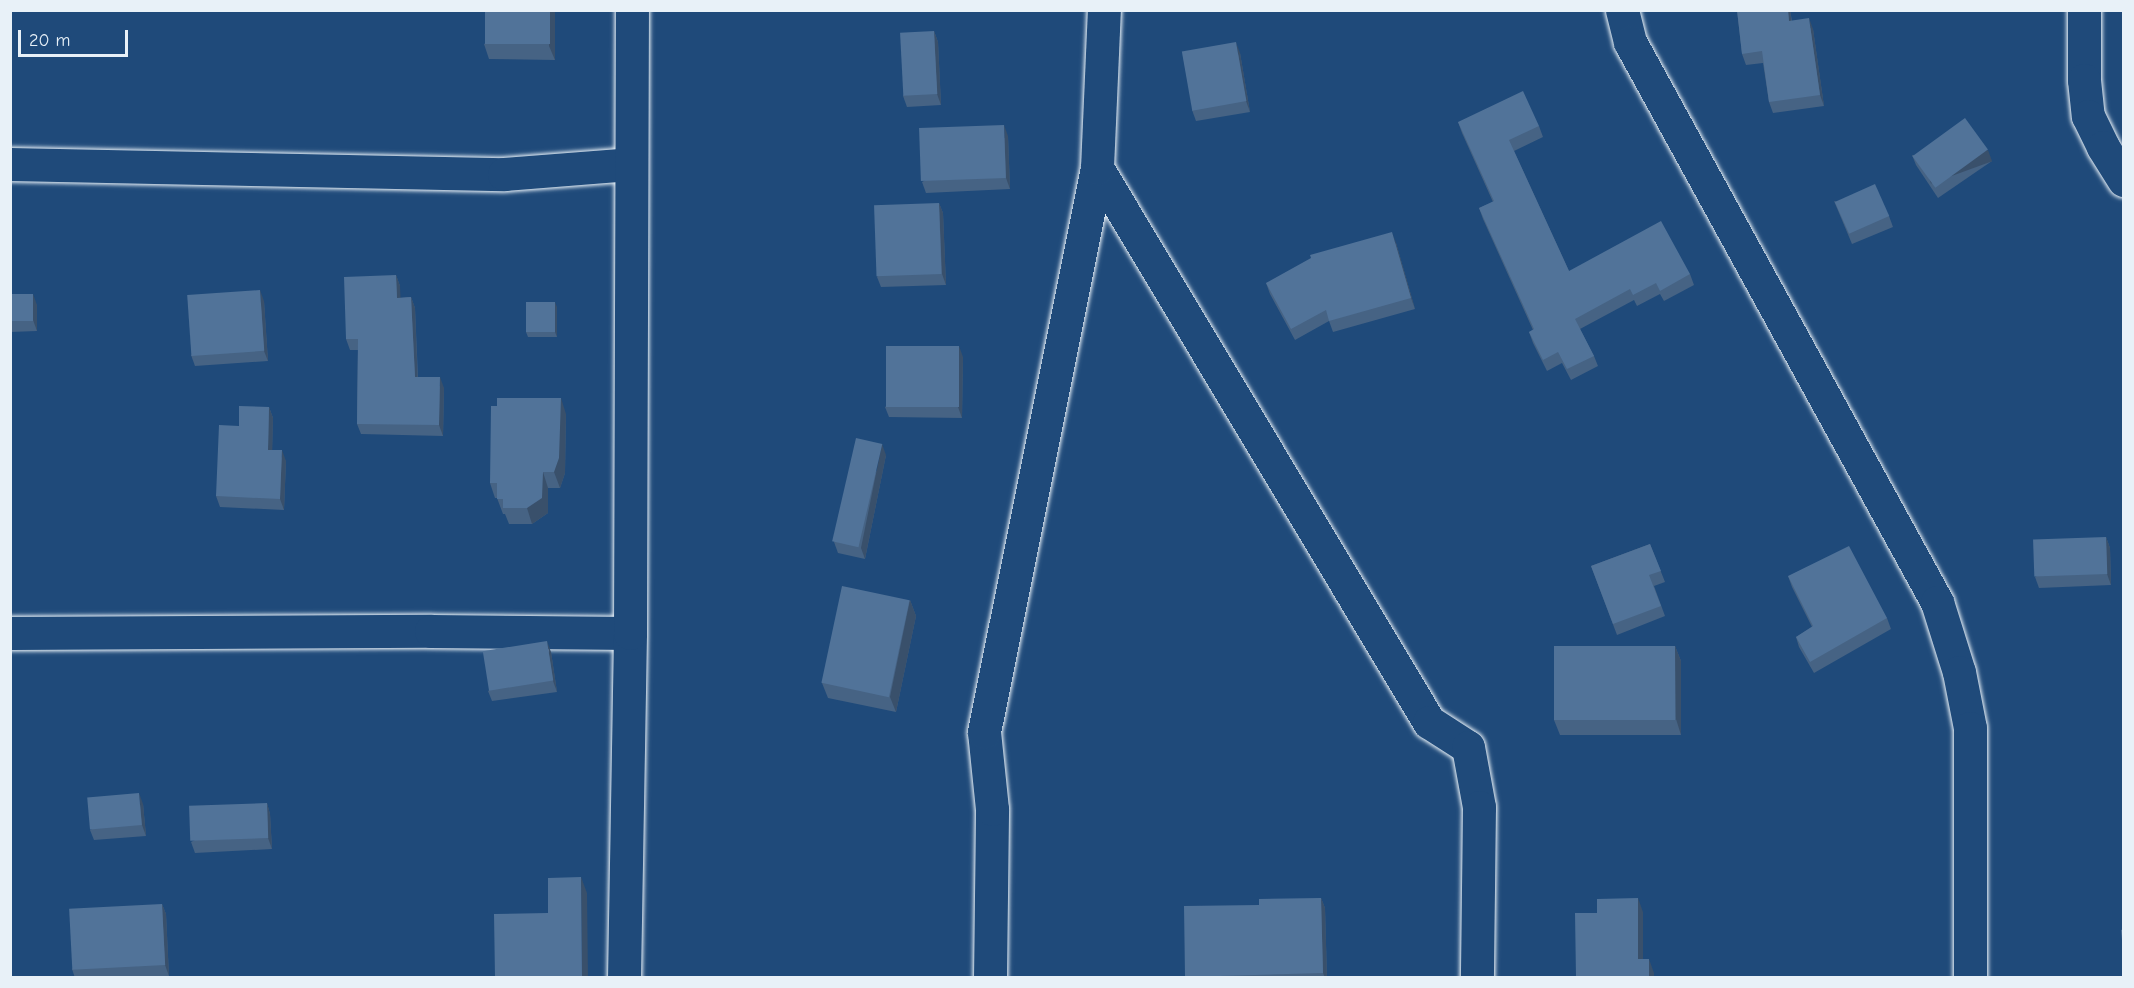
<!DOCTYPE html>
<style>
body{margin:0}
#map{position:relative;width:2134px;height:988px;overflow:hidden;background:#1f4a7a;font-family:"Comic Neue",sans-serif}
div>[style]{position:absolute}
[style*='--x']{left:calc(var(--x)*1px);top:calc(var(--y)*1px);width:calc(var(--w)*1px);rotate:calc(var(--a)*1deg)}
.roads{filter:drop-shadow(0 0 2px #e8f1f8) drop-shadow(0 0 2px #e8f1f8)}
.minor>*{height:33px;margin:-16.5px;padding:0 16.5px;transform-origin:16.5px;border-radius:16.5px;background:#1f4a7a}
.wall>*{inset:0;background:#466384}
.shaded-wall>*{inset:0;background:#39506b;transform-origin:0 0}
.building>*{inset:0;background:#517399;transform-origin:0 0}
span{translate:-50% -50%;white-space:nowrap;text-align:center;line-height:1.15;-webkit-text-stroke:4.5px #1f4a7a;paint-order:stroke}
.frame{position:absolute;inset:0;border:12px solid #e8f1f8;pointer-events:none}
.scale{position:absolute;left:18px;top:30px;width:110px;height:27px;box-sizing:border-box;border:3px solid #e8f1f8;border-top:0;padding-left:8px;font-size:18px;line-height:21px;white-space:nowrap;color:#e8f1f8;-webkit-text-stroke:4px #1f4a7a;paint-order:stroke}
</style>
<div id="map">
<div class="roads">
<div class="minor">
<i style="--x:1622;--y:10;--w:33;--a:76"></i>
<i style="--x:1630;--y:42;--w:639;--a:61.27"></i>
<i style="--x:1937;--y:602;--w:73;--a:72.6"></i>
<i style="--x:1959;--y:672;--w:57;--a:78.9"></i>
<i style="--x:1970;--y:728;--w:250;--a:90"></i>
<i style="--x:2084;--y:10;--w:70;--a:90"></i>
<i style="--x:2084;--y:80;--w:36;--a:84"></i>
<i style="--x:2088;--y:116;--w:34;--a:64"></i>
<i style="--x:2103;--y:147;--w:39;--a:58"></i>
<i style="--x:10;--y:164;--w:494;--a:1.2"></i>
<i style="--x:504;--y:174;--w:126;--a:-4.5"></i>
<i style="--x:1097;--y:168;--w:646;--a:59.07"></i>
<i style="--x:1429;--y:722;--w:46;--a:32.7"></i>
<i style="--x:1468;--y:747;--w:61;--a:79.6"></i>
<i style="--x:1479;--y:807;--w:171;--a:90.7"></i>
<i style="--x:10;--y:633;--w:421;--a:-0.3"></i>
<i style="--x:431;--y:631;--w:199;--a:0.6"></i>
<i style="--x:624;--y:978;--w:345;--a:-89"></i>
<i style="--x:630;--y:633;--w:623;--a:-89.82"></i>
<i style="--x:990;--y:978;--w:169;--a:-89.3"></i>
<i style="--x:992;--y:809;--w:77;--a:-95.9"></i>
<i style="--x:984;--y:732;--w:575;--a:-78.67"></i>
<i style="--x:1097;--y:168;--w:158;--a:-87.5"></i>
</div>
</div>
<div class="wall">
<i style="clip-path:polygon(555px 10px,555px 60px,489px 59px,484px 44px)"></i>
<i style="clip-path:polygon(1737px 10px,1790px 10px,1792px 21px,1813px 29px,1824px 106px,1773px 113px,1769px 102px,1763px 63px,1746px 65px,1742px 54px)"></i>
<i style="clip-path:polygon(934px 31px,938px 42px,941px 105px,907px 107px,903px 96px)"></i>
<i style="clip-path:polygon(1240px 53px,1250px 112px,1196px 121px,1192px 110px)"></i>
<i style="clip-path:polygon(1458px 122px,1539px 126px,1543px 137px,1514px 151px,1569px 271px,1690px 274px,1694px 285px,1664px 301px,1660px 294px,1637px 306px,1634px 300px,1580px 329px,1594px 356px,1598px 366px,1571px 380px,1562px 363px,1547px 371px,1533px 343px,1529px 332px,1533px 330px,1483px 219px,1479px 208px,1493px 202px,1462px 133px)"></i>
<i style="clip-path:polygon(1008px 136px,1010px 189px,926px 193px,922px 182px)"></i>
<i style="clip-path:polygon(1912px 155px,1992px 161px,1938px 198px,1916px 165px)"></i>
<i style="clip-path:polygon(1834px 201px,1889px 216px,1893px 227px,1852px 244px)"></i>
<i style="clip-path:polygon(939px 203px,943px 213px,946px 285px,881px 287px,877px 277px)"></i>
<i style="clip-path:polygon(1396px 243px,1415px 309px,1333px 332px,1329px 321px,1295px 340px,1270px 294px,1266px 283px)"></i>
<i style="clip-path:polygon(396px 275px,400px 286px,400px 298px,411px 297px,415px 308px,418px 377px,444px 388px,443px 436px,361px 434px,357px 424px,358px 350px,350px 350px,346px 339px)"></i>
<i style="clip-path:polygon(10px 294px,37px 305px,37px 331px,10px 332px)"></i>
<i style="clip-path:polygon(264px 301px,268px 361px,195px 366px,191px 355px)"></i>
<i style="clip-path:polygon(557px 307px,557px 337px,528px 337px,526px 332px)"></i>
<i style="clip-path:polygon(963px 357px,962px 418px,889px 417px,885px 407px)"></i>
<i style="clip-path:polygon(269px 407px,273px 418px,272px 450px,286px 461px,284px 510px,220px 507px,216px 496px,239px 426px)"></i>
<i style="clip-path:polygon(566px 414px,565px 473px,560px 488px,548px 488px,548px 513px,532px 524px,509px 524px,505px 514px,503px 514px,497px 498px,495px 498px,490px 483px)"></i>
<i style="clip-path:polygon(886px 455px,865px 559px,838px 553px,834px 542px)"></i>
<i style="clip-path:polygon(2106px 537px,2110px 548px,2111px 585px,2039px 588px,2035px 577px)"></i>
<i style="clip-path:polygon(1650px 544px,1665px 582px,1654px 586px,1665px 616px,1617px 635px,1591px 566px)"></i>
<i style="clip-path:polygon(1788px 576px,1887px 618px,1891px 629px,1814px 673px,1799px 647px,1796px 637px,1812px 627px,1792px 587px)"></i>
<i style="clip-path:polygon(910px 600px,916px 616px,896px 712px,828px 698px,822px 683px)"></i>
<i style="clip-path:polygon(1675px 646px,1681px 661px,1681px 735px,1560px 735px,1554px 720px)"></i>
<i style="clip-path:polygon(551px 652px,557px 692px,492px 701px,488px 691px)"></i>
<i style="clip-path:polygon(267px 803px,270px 814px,272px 849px,195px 853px,191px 842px)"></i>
<i style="clip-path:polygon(143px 804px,146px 836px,94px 840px,90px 830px)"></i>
<i style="clip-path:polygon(1321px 898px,1325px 908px,1327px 978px,1185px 978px,1259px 905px)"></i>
<i style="clip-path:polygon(162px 904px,166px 914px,169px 976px,125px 978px,75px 978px,72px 969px)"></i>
</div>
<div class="shaded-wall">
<i style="clip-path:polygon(550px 10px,555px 10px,555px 60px,549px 46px)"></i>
<i style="clip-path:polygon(1788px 10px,1790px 10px,1793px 32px,1789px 21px)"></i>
<i style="clip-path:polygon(1809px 18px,1813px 29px,1824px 106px,1820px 95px)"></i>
<i style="clip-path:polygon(934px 31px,938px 42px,941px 105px,937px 94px)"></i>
<i style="clip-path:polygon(1236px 42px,1240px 53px,1250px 112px,1246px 101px)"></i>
<i style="clip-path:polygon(1004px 125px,1008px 136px,1010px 189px,1006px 178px)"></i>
<i style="left:1988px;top:150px;width:12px;height:65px;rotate:70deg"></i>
<i style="clip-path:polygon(939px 203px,943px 213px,946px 285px,942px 274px)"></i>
<i style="clip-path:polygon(1392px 232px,1396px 243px,1415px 309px,1411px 298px)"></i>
<i style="clip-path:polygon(396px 275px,400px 286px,401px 309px,397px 298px)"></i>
<i style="clip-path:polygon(260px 290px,264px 301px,268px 361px,264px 351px)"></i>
<i style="clip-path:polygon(33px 294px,37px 305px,37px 331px,33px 320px)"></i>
<i style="clip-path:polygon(411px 297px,415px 308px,418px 388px,415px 377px)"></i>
<i style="clip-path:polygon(555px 302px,557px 307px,557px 337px,555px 332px)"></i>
<i style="clip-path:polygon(959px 346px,963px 357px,962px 418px,958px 407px)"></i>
<i style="clip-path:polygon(440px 377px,444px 388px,443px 436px,439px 425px)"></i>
<i style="clip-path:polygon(561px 398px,566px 414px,565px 473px,560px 488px,554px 472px)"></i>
<i style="clip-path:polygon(269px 407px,273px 418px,272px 460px,268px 450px)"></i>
<i style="clip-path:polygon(882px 444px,886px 455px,865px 559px,861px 548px)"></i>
<i style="clip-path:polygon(282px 450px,286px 461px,284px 510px,280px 499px)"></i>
<i style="clip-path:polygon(543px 472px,548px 488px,548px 513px,532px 524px,527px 508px)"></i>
<i style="clip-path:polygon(2106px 537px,2110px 548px,2111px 585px,2107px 574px)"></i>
<i style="clip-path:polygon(910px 600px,916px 616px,896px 712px,890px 697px)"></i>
<i style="clip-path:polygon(547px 641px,551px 652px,557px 692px,553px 681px)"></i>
<i style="clip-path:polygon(1675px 646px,1681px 661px,1681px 735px,1676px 719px)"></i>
<i style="clip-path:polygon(139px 793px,143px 804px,146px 836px,142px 825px)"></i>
<i style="clip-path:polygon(267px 803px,270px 814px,272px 849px,268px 838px)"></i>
<i style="clip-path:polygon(581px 877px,587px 893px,588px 978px,582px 978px)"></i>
<i style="clip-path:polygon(1321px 898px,1325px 908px,1327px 978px,1325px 978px,1323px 973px)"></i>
<i style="clip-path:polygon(1638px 898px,1643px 912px,1643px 973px,1638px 959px)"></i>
<i style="clip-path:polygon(162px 904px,166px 914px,169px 976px,165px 965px)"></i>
<i style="clip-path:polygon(1649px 959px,1654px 973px,1654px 978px,1649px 978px)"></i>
</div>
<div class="building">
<i style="left:485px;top:10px;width:65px;height:34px"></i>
<i style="clip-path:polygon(1737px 10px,1788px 10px,1789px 21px,1809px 18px,1820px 95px,1769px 102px,1762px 51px,1742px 54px)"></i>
<i style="left:934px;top:31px;width:63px;height:34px;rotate:87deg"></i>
<i style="left:1236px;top:42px;width:60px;height:55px;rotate:80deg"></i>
<i style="clip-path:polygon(1523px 91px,1539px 126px,1509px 140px,1569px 271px,1661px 221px,1690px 274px,1660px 291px,1656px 283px,1633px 295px,1630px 289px,1575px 319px,1594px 356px,1567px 369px,1558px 352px,1543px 360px,1529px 332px,1534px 329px,1479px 208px,1494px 201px,1458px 122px)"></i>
<i style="left:1965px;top:118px;width:39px;height:65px;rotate:54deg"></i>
<i style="left:1004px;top:125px;width:53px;height:85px;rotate:88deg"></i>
<i style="left:1875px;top:184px;width:35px;height:44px;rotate:66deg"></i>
<i style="left:939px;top:203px;width:71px;height:65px;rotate:88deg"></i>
<i style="clip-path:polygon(1392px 232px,1411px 298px,1329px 321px,1326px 310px,1291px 329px,1266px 283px,1311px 258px,1310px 255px)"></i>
<i style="clip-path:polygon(396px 275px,397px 298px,411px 297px,415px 377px,440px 377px,439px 425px,357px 424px,358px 339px,346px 339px,344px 277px)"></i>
<i style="left:260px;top:290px;width:61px;height:73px;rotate:86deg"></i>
<i style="left:10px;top:294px;width:23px;height:27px"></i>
<i style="left:526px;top:302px;width:29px;height:30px"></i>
<i style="left:886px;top:346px;width:73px;height:61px"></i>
<i style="clip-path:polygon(497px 398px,561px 398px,559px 458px,554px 472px,543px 472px,542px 498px,527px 508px,503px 508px,503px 499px,497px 499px,497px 483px,490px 483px,491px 406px,497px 406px)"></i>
<i style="clip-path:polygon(239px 406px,269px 407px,268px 450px,282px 450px,280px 499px,216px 496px,219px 425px,239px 426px)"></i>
<i style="left:856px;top:438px;width:27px;height:106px;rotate:13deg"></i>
<i style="left:2106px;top:537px;width:37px;height:73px;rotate:88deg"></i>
<i style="clip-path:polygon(1650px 544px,1661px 571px,1649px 575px,1661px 606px,1613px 624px,1591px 566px)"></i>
<i style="clip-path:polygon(1849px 546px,1887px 618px,1810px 662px,1796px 637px,1813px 626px,1788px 576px)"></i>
<i style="left:842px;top:586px;width:69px;height:99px;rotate:12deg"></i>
<i style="left:547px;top:641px;width:40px;height:65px;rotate:81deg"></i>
<i style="left:1554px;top:646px;width:121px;height:74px"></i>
<i style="left:139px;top:793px;width:32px;height:52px;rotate:85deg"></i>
<i style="left:267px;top:803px;width:35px;height:78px;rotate:88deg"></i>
<i style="clip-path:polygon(581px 877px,582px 978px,495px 978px,494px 914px,548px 913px,548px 878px)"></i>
<i style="clip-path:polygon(1321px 898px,1323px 973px,1185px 977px,1184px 906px,1259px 905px,1259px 899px)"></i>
<i style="clip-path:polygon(1638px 898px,1638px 959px,1649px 959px,1649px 978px,1576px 978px,1575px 913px,1597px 913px,1597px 899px)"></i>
<i style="left:162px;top:904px;width:61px;height:93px;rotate:87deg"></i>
<i style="clip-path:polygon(2124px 929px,2124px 960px,2121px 930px)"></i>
</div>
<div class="frame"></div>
<div class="scale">20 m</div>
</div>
